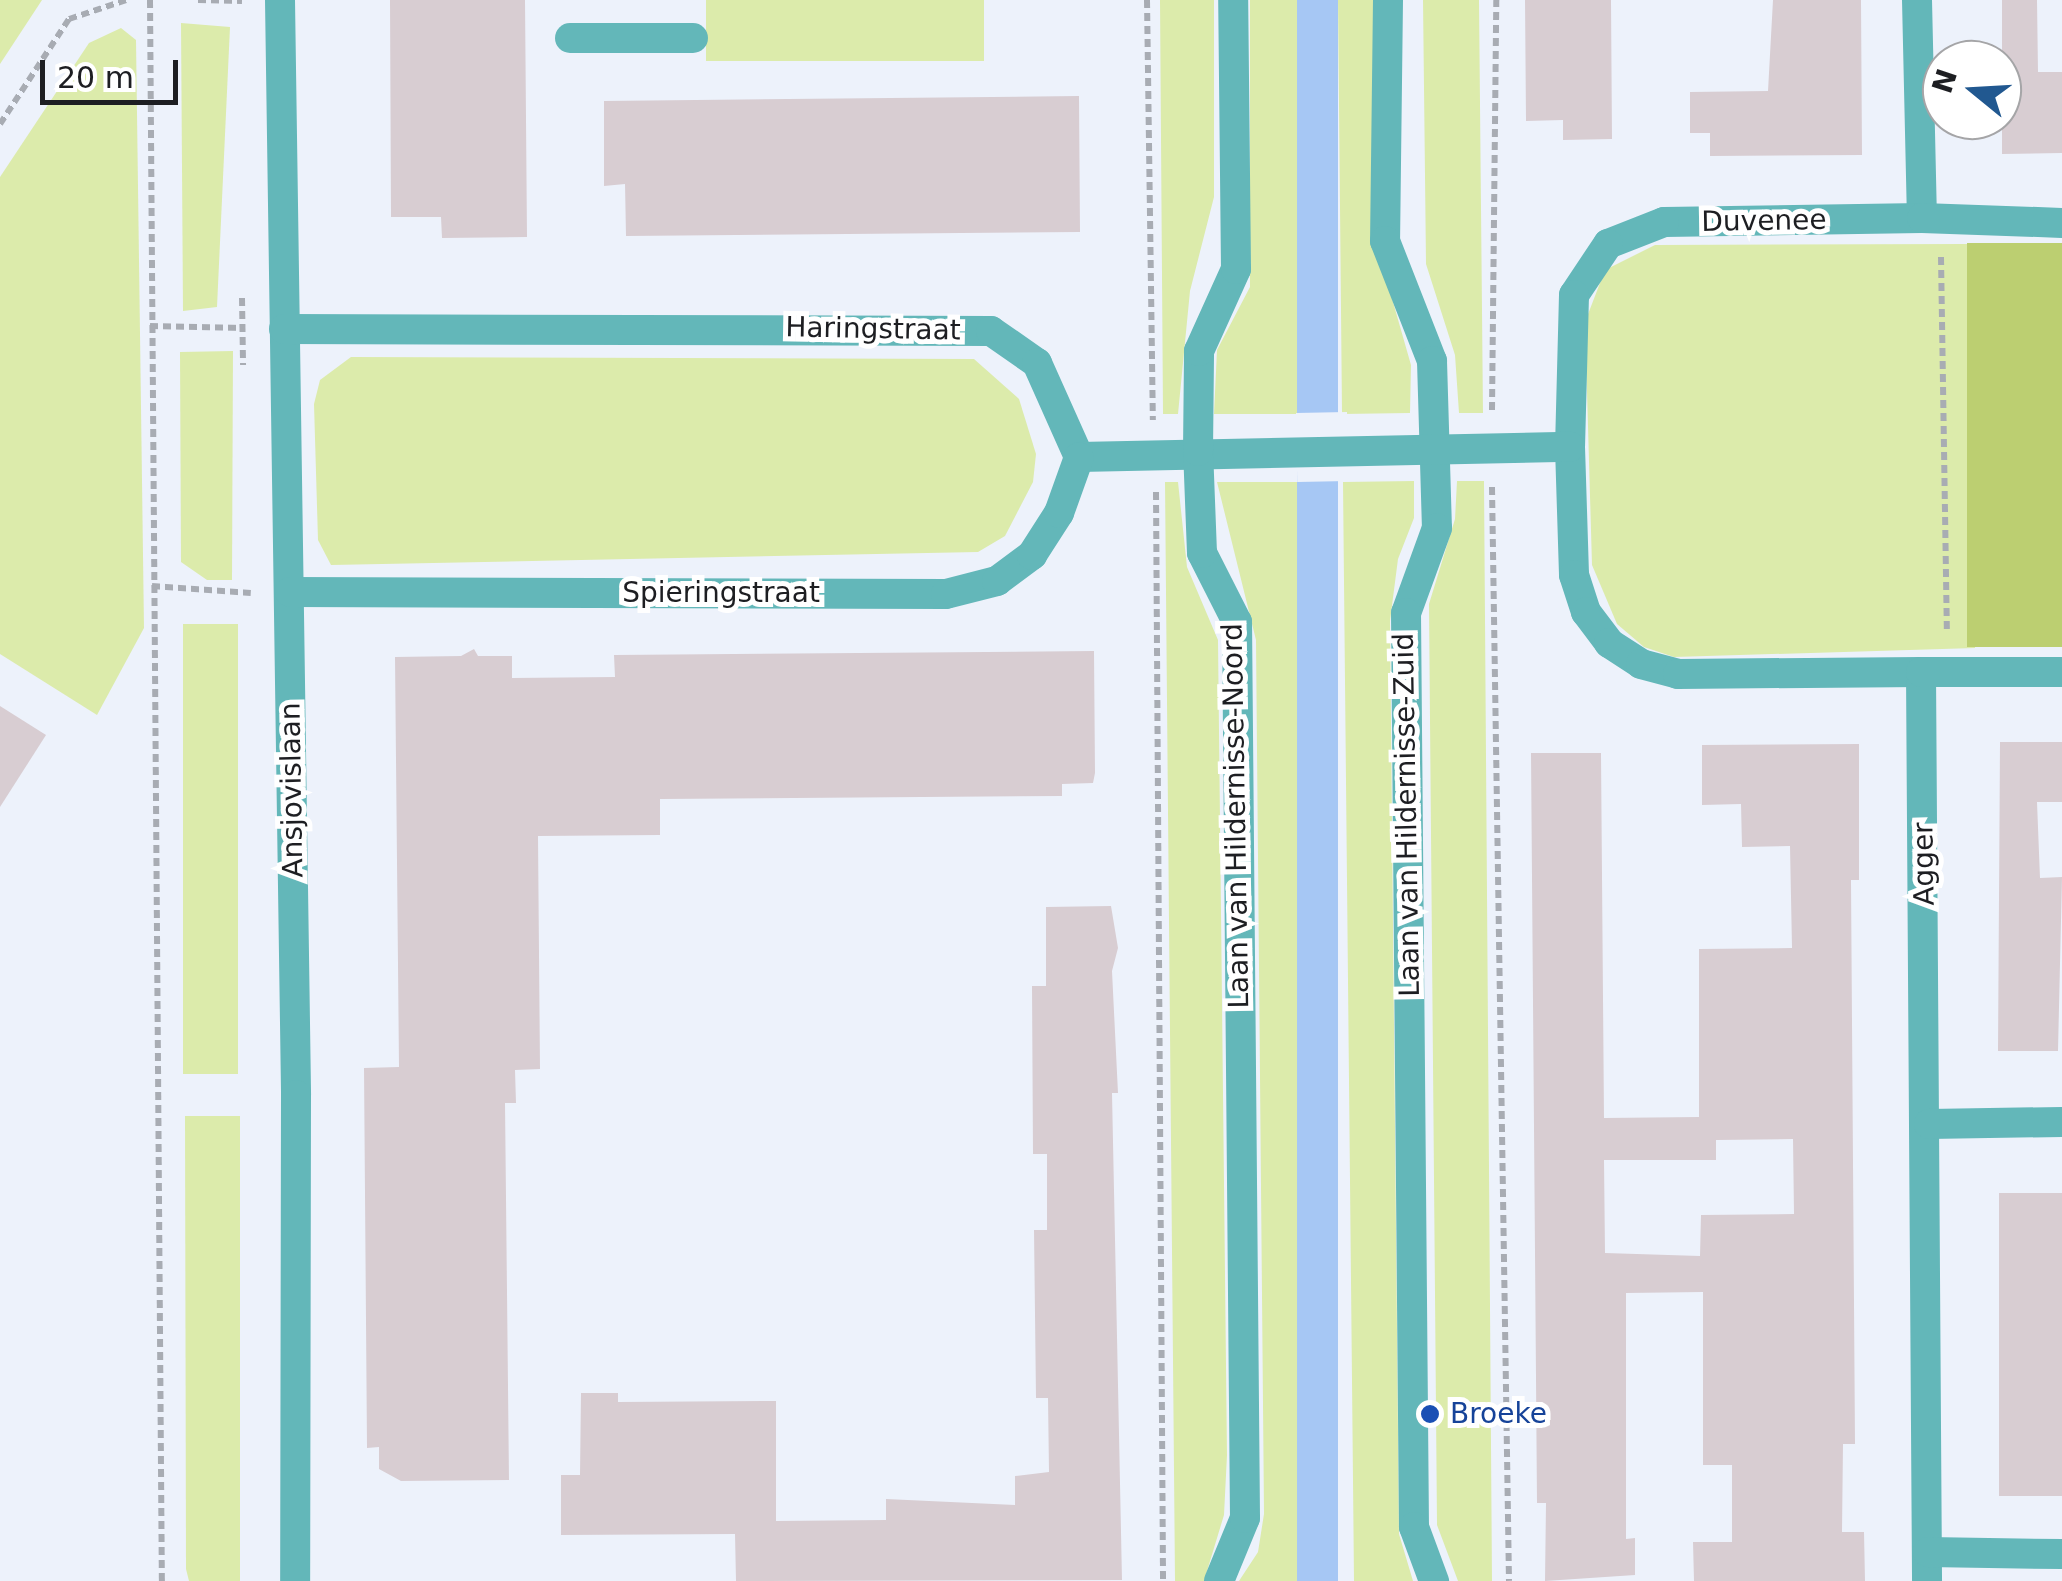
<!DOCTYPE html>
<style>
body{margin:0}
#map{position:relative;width:2062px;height:1581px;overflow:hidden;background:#edf2fb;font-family:"DejaVu Sans",sans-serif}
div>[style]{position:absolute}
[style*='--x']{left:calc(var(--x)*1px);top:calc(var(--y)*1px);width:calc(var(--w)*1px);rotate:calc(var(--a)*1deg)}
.green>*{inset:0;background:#dcebab;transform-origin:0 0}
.forest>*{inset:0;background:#bccf71;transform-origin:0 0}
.water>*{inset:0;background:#a6c7f4;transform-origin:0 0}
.pier>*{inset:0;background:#edf2fb;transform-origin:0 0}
.building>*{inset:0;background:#d8cdd2;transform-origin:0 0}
.path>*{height:6px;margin-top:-3px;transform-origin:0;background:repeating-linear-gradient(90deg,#a8acb3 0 8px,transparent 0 13px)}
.minor>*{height:30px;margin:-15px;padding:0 15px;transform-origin:15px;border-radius:15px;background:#63b7b9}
.dots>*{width:28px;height:28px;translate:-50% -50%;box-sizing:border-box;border:5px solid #fff;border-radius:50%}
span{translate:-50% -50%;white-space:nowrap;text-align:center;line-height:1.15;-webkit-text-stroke:10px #fff;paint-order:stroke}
.street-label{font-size:28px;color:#1d1e22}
.transit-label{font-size:28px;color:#164399}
.left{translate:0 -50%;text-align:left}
.north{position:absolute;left:1922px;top:40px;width:100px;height:100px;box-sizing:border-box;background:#fff;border:2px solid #a5a5a7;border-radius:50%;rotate:288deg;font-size:28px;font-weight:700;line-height:40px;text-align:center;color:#1d1e22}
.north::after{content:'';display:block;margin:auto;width:35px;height:45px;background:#215890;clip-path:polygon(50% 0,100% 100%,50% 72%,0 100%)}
.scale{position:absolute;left:40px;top:60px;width:138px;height:45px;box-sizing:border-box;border:5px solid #1d1e22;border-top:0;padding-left:12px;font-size:30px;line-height:35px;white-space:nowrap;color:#1d1e22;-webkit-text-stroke:8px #fff;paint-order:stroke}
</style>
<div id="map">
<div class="green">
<i style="clip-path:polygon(0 0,42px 0,0 64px)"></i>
<i style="left:706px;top:0;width:278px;height:61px"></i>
<i style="clip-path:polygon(1160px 0,1214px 0,1214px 197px,1190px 291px,1178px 414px,1163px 414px)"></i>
<i style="clip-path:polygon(1250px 0,1297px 0,1301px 414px,1214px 414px,1217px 350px,1250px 287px)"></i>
<i style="clip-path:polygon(1338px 0,1384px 0,1385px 274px,1411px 365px,1410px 413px,1342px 414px)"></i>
<i style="clip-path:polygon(1423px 0,1479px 0,1483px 413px,1459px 413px,1455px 355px,1426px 264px)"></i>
<i style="clip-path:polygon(181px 23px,230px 27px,217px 307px,183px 311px)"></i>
<i style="clip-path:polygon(121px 28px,136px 40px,144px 628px,97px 715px,0 654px,0 177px,89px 43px)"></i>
<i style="clip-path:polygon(1967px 244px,1975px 648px,1674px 657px,1644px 647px,1617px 624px,1592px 565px,1585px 322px,1605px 270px,1655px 245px)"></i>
<i style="clip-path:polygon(233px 351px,232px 580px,207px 580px,181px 562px,180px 352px)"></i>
<i style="clip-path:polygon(351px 357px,974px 359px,1019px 399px,1036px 454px,1033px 482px,1005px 536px,978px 552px,331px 565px,318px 540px,314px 404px,320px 380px)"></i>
<i style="clip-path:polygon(1414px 481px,1414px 518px,1398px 559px,1390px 621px,1399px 1534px,1413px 1581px,1354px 1581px,1343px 482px)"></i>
<i style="clip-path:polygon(1457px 481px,1484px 481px,1492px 1581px,1458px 1581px,1437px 1525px,1429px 604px,1455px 519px)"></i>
<i style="clip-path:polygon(1165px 482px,1178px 482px,1187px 567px,1218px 640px,1227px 1455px,1224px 1515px,1204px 1581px,1175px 1581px)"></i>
<i style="clip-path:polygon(1217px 482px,1302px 482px,1309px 1581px,1239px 1581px,1258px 1552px,1264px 1514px,1256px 640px)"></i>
<i style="left:238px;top:624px;width:450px;height:55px;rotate:90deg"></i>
<i style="clip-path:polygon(185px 1116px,240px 1116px,240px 1581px,189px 1581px,186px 1569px)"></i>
</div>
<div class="forest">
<i style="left:2062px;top:243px;width:404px;height:95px;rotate:90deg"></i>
</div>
<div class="water">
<i style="left:1297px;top:0;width:41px;height:1581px"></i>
</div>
<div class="pier">
<i style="left:1347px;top:412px;width:69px;height:51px;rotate:89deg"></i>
</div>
<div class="building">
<i style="clip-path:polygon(390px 0,525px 0,527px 237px,442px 238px,441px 217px,391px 217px)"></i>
<i style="clip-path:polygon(1525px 0,1611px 0,1612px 139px,1563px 140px,1563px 120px,1526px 121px)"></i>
<i style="clip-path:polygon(1773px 0,1861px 0,1862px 155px,1710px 156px,1710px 133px,1690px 133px,1690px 92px,1768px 91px)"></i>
<i style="clip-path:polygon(2002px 0,2037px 0,2038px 72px,2062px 72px,2062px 153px,2002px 154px)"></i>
<i style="clip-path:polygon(1079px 96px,1080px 232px,626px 236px,625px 184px,604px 186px,604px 101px)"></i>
<i style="clip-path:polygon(474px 649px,478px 656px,512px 656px,512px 678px,615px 677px,614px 655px,1094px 651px,1095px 773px,1093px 783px,1062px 784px,1062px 796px,660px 799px,660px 835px,538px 836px,540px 1069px,515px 1070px,516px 1103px,505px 1103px,509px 1480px,401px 1481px,379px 1469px,379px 1447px,367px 1448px,364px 1068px,399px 1067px,395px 657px,461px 656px)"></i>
<i style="clip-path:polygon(0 706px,46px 735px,0 807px)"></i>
<i style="clip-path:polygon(2000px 742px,2062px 742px,2062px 802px,2037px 802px,2040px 878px,2062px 877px,2058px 1051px,1998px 1051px)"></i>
<i style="clip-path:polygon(evenodd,1859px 744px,1859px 880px,1851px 880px,1855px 1444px,1843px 1444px,1842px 1532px,1864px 1532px,1865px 1581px,1694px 1581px,1693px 1542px,1732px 1542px,1732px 1465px,1703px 1465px,1703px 1292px,1626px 1293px,1626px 1539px,1635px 1538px,1635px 1575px,1545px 1581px,1546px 1503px,1537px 1503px,1531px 753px,1601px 753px,1604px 1118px,1699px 1117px,1699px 949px,1792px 948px,1790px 846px,1742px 847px,1741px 804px,1702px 805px,1702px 745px,1859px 744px,1793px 1139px,1794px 1214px,1701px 1215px,1700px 1256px,1605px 1253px,1604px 1160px,1716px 1160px,1716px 1140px,1793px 1139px)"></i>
<i style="clip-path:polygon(1111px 906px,1118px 948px,1112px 971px,1118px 1093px,1112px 1093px,1122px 1580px,736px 1581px,735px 1534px,561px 1535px,561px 1475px,580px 1475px,581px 1393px,618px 1393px,618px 1402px,776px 1401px,776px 1521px,886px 1520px,886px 1499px,1015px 1505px,1015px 1476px,1049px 1472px,1048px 1398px,1036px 1398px,1034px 1230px,1047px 1230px,1047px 1154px,1033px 1154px,1032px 986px,1046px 986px,1046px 907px)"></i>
<i style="left:2062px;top:1193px;width:303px;height:63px;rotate:90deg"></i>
</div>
<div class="path">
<i style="--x:150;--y:0;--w:1581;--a:89.57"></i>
<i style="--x:198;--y:0;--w:44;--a:1.3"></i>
<i style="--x:1147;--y:0;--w:420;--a:89.2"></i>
<i style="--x:0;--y:124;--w:126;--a:-56.7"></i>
<i style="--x:69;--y:19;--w:60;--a:-18.4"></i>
<i style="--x:1941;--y:257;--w:377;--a:89.1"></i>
<i style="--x:242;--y:298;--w:67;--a:89.1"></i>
<i style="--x:150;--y:326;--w:94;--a:1.2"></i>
<i style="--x:1492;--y:410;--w:410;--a:-89.4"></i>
<i style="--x:1492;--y:487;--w:1094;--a:89.11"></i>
<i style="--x:1156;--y:492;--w:1089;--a:89.63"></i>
<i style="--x:152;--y:586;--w:99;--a:4"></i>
</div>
<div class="minor">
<i style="--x:280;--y:0;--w:1095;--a:89.16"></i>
<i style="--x:296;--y:1095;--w:486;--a:90.1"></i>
<i style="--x:1388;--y:0;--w:241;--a:90.7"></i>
<i style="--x:1385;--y:241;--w:129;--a:68.6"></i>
<i style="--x:1432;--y:361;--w:167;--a:88.3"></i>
<i style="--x:1437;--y:528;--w:90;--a:110"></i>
<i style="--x:1406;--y:613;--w:914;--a:89.5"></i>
<i style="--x:1414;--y:1527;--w:58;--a:69.7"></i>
<i style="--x:1917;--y:0;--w:218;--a:88.7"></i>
<i style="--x:1922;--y:218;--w:258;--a:179.1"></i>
<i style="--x:1664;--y:222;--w:60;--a:158.6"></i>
<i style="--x:1608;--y:244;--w:61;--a:123.7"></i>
<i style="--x:1574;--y:295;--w:152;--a:91.5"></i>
<i style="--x:1570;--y:447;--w:128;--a:88.2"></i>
<i style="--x:1574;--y:575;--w:39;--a:72"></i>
<i style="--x:1586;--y:612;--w:39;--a:53"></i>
<i style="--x:1609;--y:643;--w:38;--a:33"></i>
<i style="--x:1641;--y:664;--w:38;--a:15"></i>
<i style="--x:1678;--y:674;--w:243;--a:-0.5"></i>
<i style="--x:1921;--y:672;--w:909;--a:89.62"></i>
<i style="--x:570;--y:38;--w:123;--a:0"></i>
<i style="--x:1922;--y:218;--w:140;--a:2"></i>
<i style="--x:284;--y:329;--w:707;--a:0.16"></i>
<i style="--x:991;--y:331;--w:56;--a:34.8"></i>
<i style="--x:1037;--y:363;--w:103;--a:65.9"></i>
<i style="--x:1079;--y:457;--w:491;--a:-1.2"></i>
<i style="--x:290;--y:592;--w:656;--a:0.17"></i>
<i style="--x:946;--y:594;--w:53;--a:-14.3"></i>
<i style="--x:997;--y:581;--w:44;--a:-36.6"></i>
<i style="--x:1032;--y:555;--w:50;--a:-57.3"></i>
<i style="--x:1059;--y:513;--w:59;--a:-70.3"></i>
<i style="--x:1921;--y:672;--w:141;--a:0"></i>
<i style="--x:1929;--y:1124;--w:133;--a:-0.9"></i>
<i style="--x:1928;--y:1552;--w:134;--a:0.9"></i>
<i style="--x:1219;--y:1581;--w:68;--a:-67.6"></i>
<i style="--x:1245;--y:1518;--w:896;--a:-90.51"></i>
<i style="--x:1237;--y:622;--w:77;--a:-116.9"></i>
<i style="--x:1202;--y:553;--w:102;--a:-92.2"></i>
<i style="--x:1198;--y:451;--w:100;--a:-89.4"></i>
<i style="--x:1199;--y:351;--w:90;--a:-65.7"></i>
<i style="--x:1236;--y:269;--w:269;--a:-90.6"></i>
</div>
<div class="dots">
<i style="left:1430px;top:1414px;background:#1a4fb4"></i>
</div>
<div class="street-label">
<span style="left:1764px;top:221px;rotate:-1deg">Duvenee</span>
<span style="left:873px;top:329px;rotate:1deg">Haringstraat</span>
<span style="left:721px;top:593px">Spieringstraat</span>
<span style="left:292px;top:790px;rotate:-91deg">Ansjovislaan</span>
<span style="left:1407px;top:815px;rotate:-91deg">Laan van Hildernisse-Zuid</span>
<span style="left:1236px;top:816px;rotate:-91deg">Laan van Hildernisse-Noord</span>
<span style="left:1924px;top:864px;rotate:-91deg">Agger</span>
</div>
<div class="transit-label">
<span class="left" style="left:1450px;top:1414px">Broeke</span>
</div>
<div class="north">N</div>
<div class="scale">20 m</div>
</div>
